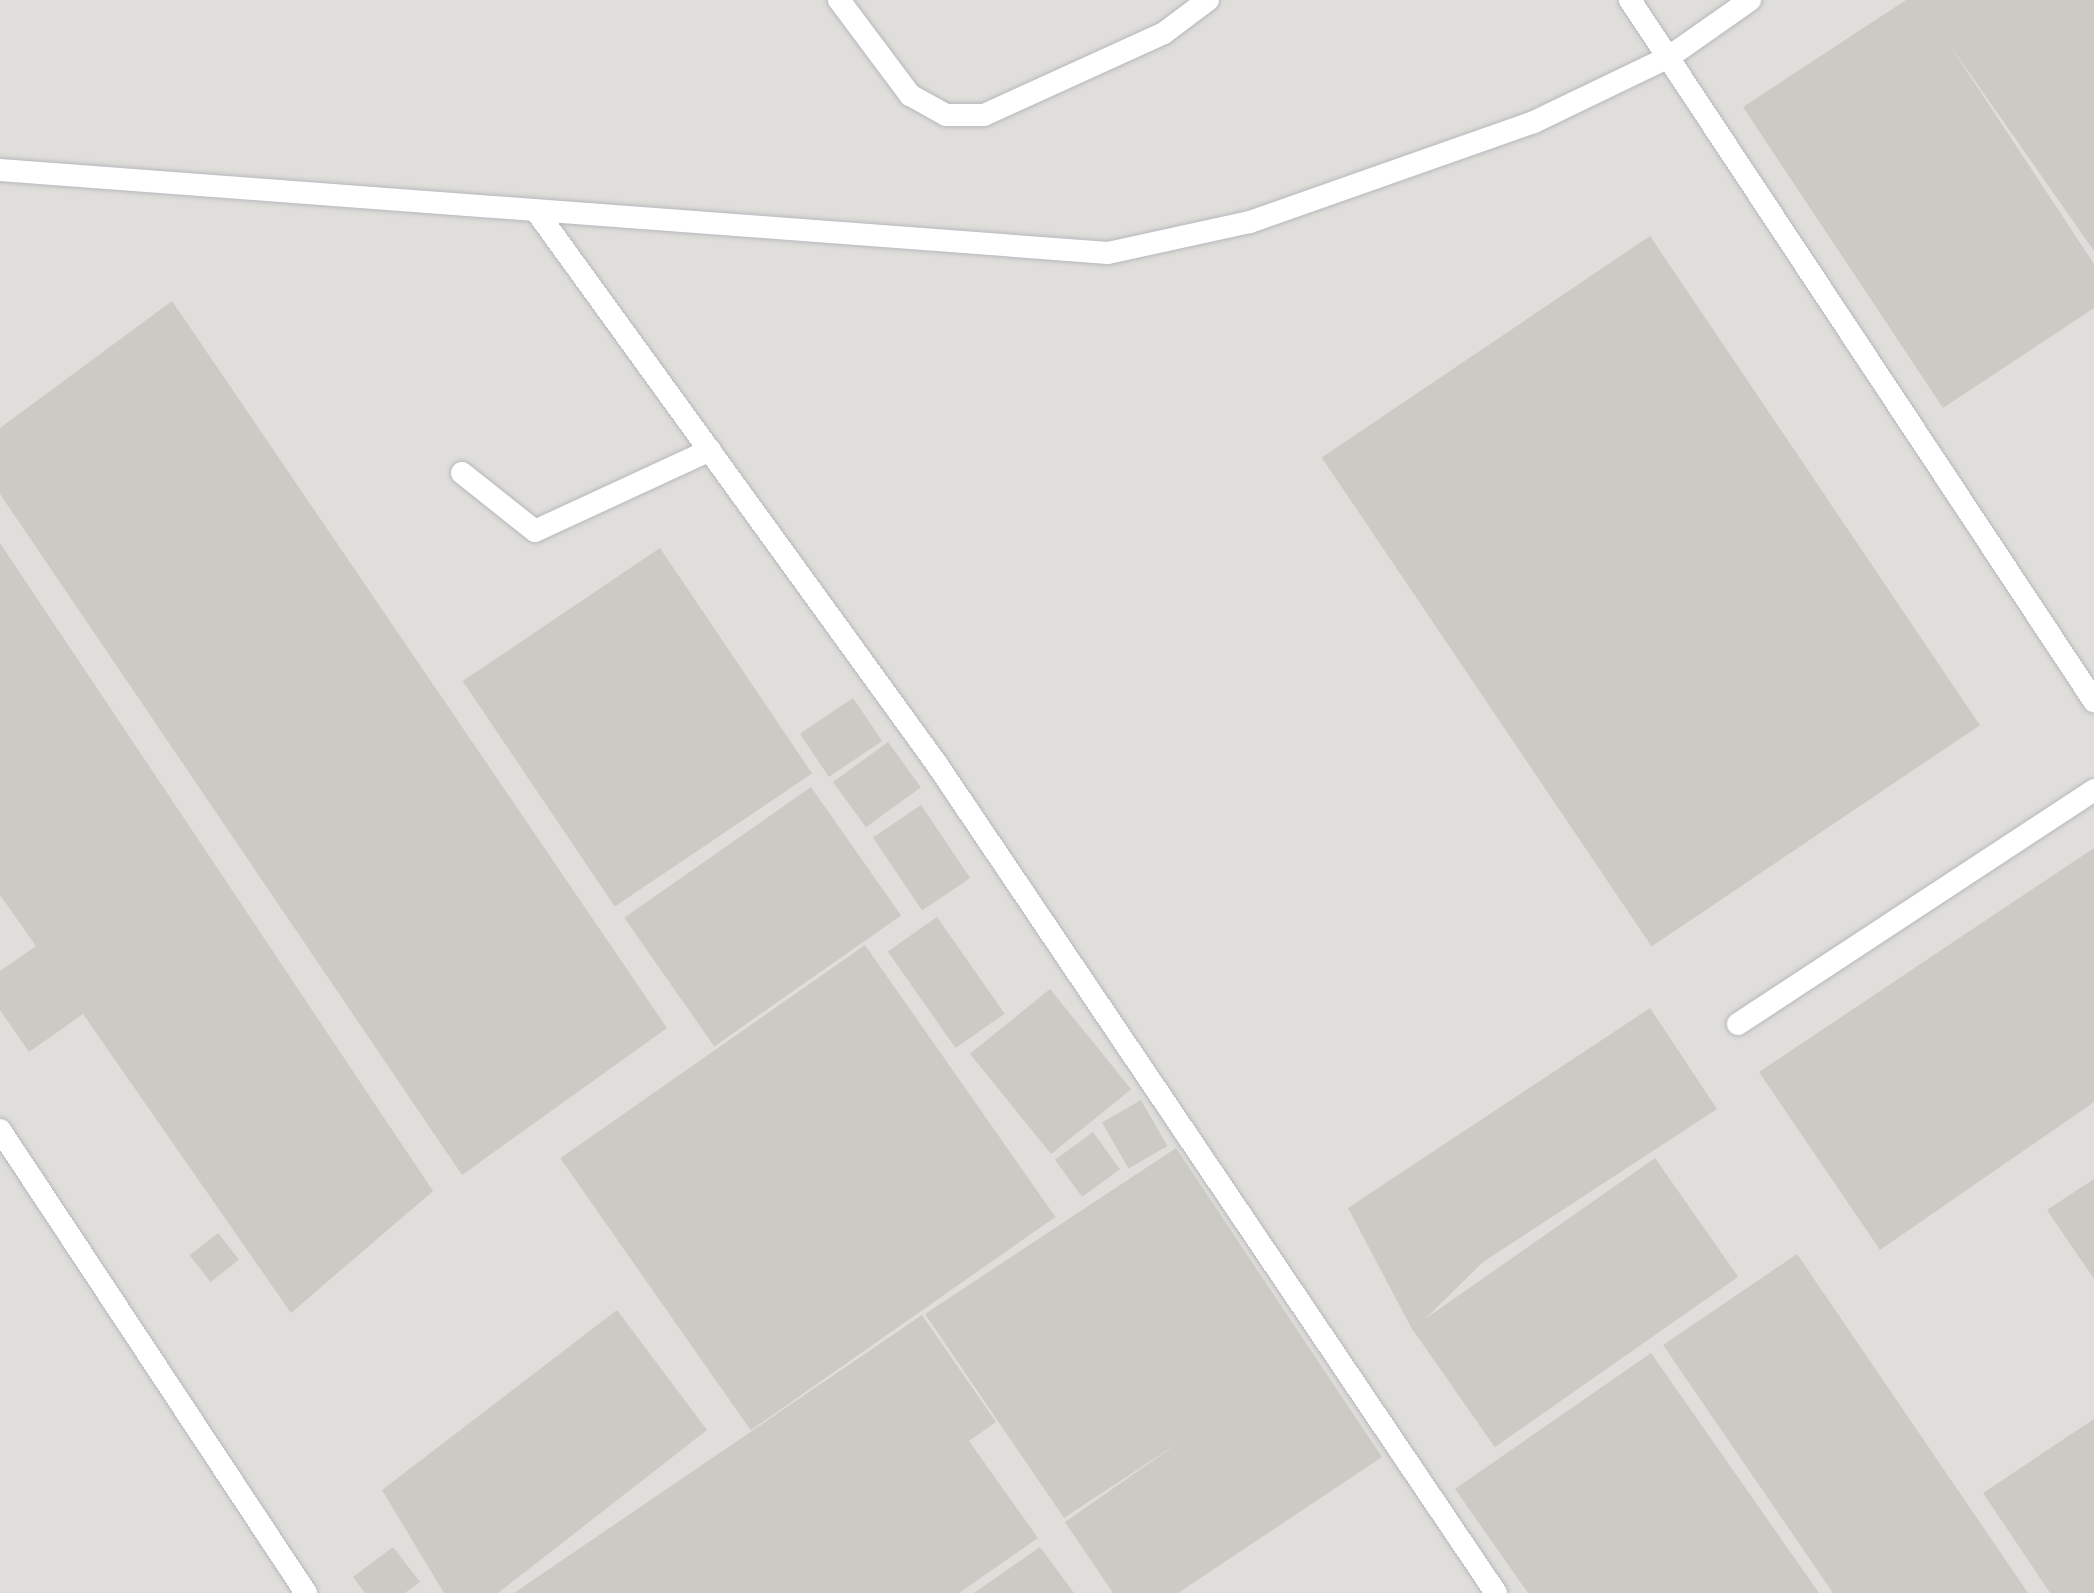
<!DOCTYPE html>
<style>
body{margin:0}
#map{position:relative;width:2094px;height:1593px;overflow:hidden;background:#f1efe8;font-family:Jost,sans-serif}
div>[style]{position:absolute}
[style*='--x']{left:calc(var(--x)*1px);top:calc(var(--y)*1px);width:calc(var(--w)*1px);rotate:calc(var(--a)*1deg)}
.industrial>*{inset:0;background:#e0deda;transform-origin:0 0}
.building>*{inset:0;background:#cccac5;transform-origin:0 0}
.roads{filter:drop-shadow(0 0 2px #b5b8bc) drop-shadow(0 0 2px #b5b8bc)}
.lane>*{height:22px;margin:-11px;padding:0 11px;transform-origin:11px;border-radius:11px;background:#fff}
span{translate:-50% -50%;white-space:nowrap;text-align:center;line-height:1.15;-webkit-text-stroke:8px #fff;paint-order:stroke}
</style>
<div id="map">
<div class="industrial">
<i style="left:0;top:0;width:2094px;height:1593px"></i>
</div>
<div class="building">
<i style="clip-path:polygon(1906px 0,2094px 0,2094px 251px,1947px 41px,2094px 264px,2094px 308px,1943px 408px,1743px 107px)"></i>
<i style="left:1650px;top:236px;width:590px;height:396px;rotate:56deg"></i>
<i style="clip-path:polygon(172px 301px,667px 1028px,462px 1175px,0 494px,0 428px)"></i>
<i style="clip-path:polygon(0 543px,433px 1191px,291px 1313px,83px 1014px,29px 1052px,0 1010px,0 971px,36px 946px,0 895px)"></i>
<i style="left:660px;top:548px;width:272px;height:238px;rotate:56deg"></i>
<i style="left:853px;top:698px;width:52px;height:64px;rotate:56deg"></i>
<i style="left:888px;top:742px;width:56px;height:68px;rotate:54deg"></i>
<i style="left:811px;top:787px;width:157px;height:228px;rotate:55deg"></i>
<i style="left:921px;top:805px;width:88px;height:58px;rotate:56deg"></i>
<i style="clip-path:polygon(2094px 848px,2094px 1102px,1880px 1250px,1759px 1072px)"></i>
<i style="left:937px;top:917px;width:118px;height:60px;rotate:55deg"></i>
<i style="left:865px;top:945px;width:332px;height:372px;rotate:55deg"></i>
<i style="left:1050px;top:989px;width:129px;height:103px;rotate:51deg"></i>
<i style="clip-path:polygon(1650px 1008px,1717px 1109px,1483px 1262px,1413px 1331px,1348px 1208px)"></i>
<i style="left:1141px;top:1100px;width:53px;height:45px;rotate:60deg"></i>
<i style="left:1093px;top:1132px;width:46px;height:47px;rotate:54deg"></i>
<i style="clip-path:polygon(1176px 1148px,1382px 1457px,1178px 1593px,1113px 1593px,1065px 1522px,1181px 1441px,1064px 1518px,925px 1314px)"></i>
<i style="left:1655px;top:1158px;width:145px;height:297px;rotate:55deg"></i>
<i style="clip-path:polygon(2094px 1179px,2094px 1279px,2047px 1210px)"></i>
<i style="left:218px;top:1233px;width:34px;height:36px;rotate:52deg"></i>
<i style="clip-path:polygon(1797px 1254px,2028px 1593px,1833px 1593px,1663px 1345px)"></i>
<i style="clip-path:polygon(617px 1310px,707px 1430px,498px 1593px,444px 1593px,382px 1490px)"></i>
<i style="clip-path:polygon(922px 1315px,996px 1422px,969px 1441px,1038px 1538px,959px 1593px,514px 1593px)"></i>
<i style="clip-path:polygon(1651px 1353px,1819px 1593px,1528px 1593px,1455px 1489px)"></i>
<i style="clip-path:polygon(2094px 1419px,2094px 1593px,2050px 1593px,1983px 1493px)"></i>
<i style="clip-path:polygon(393px 1547px,420px 1582px,405px 1593px,365px 1593px,353px 1577px)"></i>
<i style="clip-path:polygon(1040px 1547px,1074px 1593px,974px 1593px)"></i>
</div>
<div class="roads">
<div class="lane">
<i style="--x:839;--y:0;--w:119;--a:53.2"></i>
<i style="--x:910;--y:95;--w:41;--a:29.1"></i>
<i style="--x:946;--y:115;--w:38;--a:0"></i>
<i style="--x:984;--y:115;--w:198;--a:-24.5"></i>
<i style="--x:1164;--y:33;--w:55;--a:-36.9"></i>
<i style="--x:1630;--y:0;--w:841;--a:56.5"></i>
<i style="--x:0;--y:170;--w:1111;--a:4.28"></i>
<i style="--x:1108;--y:253;--w:145;--a:-12.3"></i>
<i style="--x:1250;--y:222;--w:301;--a:-19.4"></i>
<i style="--x:1534;--y:122;--w:150;--a:-25.7"></i>
<i style="--x:1669;--y:57;--w:99;--a:-35.1"></i>
<i style="--x:539;--y:215;--w:677;--a:54.08"></i>
<i style="--x:936;--y:763;--w:1001;--a:55.99"></i>
<i style="--x:462;--y:473;--w:93;--a:38.5"></i>
<i style="--x:535;--y:531;--w:193;--a:-24.8"></i>
<i style="--x:1738;--y:1024;--w:426;--a:-33.3"></i>
<i style="--x:0;--y:1130;--w:555;--a:56.54"></i>
</div>
</div>
</div>
